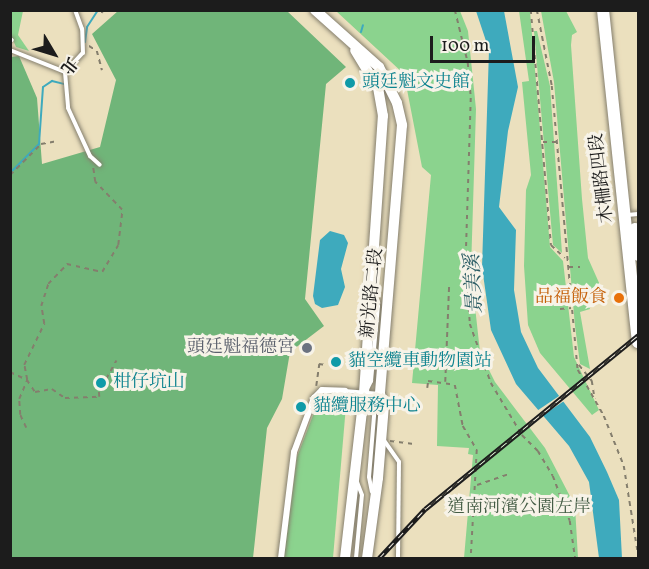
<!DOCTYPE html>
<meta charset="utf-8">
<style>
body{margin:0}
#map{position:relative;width:649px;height:569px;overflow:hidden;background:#ebe0be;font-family:Vollkorn,"Noto Serif TC",serif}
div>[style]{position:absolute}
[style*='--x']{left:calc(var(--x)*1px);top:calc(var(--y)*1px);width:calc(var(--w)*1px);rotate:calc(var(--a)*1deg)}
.green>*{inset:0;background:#8bd38e}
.forest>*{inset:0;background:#70b579}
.water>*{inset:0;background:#3eaabd}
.pier>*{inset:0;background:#ebe0be;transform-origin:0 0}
.stream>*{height:2px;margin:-1px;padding:0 1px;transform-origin:1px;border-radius:1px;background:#3eaabd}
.path>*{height:1.5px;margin-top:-0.75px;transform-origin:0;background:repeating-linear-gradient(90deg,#847e6d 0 4.5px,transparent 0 9px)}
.roads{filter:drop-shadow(0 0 2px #847e6d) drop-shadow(0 0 2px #847e6d)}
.service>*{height:4px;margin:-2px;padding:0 2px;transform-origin:2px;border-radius:2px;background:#fff}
.pedestrian>*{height:6px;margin:-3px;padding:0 3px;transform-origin:3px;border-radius:3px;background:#fff}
.tertiary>*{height:10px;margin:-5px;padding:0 5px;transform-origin:5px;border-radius:5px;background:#fff}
.secondary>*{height:12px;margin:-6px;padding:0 6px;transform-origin:6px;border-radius:6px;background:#fff}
.rail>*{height:4.5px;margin-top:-2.25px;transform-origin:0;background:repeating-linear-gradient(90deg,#f7f3e8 0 7px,#1c1c1c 0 14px);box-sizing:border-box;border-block:2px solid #1c1c1c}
.dots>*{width:16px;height:16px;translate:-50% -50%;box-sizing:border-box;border:3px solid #f7f3e8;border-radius:50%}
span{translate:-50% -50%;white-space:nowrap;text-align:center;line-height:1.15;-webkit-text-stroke:6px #f7f3e8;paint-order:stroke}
.culture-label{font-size:18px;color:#0d838f}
.left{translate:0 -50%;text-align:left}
.street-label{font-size:18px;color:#1c1c1c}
.food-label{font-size:18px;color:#c56008}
.right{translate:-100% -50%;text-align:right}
.worship-label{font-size:18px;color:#5b616d}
.park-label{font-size:18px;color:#435c44}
.water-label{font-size:20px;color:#2b5c64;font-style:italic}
.frame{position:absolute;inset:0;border:12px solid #1c1c1c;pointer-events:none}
.north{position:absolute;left:24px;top:24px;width:60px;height:60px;-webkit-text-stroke:4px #f7f3e8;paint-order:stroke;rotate:128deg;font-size:16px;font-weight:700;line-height:24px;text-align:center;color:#1c1c1c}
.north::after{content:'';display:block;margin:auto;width:21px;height:27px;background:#1c1c1c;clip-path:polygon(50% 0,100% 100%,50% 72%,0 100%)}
.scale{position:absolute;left:430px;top:36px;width:105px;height:27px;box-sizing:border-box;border:3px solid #1c1c1c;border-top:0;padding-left:8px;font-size:18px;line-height:21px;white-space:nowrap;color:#1c1c1c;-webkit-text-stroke:4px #f7f3e8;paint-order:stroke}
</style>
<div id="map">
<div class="green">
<i style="clip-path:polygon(10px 11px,23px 11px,18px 35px,29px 51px,16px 47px,11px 35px)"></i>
<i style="clip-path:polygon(336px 11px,460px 11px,468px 31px,476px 109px,471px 270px,480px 352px,495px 382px,545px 448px,575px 506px,578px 558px,464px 558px,473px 455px,468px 454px,469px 448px,437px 446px,438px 385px,412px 383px,431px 175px,422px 167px,404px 74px)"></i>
<i style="clip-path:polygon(519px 11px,530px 11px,550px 247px,563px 261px,574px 357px,599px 410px,592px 415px,540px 353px,528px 325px,524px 266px,526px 190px,531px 175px,522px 82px,529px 81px)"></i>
<i style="clip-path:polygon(541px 11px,566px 11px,577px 32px,572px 35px,571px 45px,582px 199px,588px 258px,600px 285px,586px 292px,590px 309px,580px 312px,590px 369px,580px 364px,575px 326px,554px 82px)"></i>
<i style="clip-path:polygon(534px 31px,537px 31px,550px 86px,562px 253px,553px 245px,551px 223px)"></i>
<i style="clip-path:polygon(327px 392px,347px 394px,333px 558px,284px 558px,297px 457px,320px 397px)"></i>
</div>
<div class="forest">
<i style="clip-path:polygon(118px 11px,287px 11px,346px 67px,326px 84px,305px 299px,324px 326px,290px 352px,282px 399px,267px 428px,253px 558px,11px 558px,10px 57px,19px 56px,37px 98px,42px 164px,100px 147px,116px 80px,92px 34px)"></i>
</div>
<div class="water">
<i style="clip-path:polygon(476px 11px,504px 11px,518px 87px,508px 131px,499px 207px,516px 230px,514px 290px,521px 332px,538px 368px,590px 437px,607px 472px,619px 500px,622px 558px,599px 558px,589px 482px,569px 446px,516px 384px,491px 330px,482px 267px,489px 50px)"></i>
<i style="clip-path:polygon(330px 231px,344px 235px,348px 243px,341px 269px,345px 287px,338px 305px,322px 308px,315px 304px,313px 296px,320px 240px)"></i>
</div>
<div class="pier">
<i style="left:562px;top:394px;width:7px;height:30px;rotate:56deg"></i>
</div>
<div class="stream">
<i style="--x:361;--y:32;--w:7;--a:-74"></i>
<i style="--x:85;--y:42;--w:15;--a:-82"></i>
<i style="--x:87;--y:27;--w:20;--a:-57"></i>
<i style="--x:10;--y:173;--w:41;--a:-45"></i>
<i style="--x:39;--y:144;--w:57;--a:-86"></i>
<i style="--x:43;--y:87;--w:11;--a:-34"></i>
<i style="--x:52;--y:81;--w:12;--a:14"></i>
</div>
<div class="path">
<i style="--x:455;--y:10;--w:55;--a:76.2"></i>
<i style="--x:468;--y:63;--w:35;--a:85"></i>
<i style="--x:471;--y:98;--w:156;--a:91.8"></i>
<i style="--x:466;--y:254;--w:70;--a:86.7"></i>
<i style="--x:470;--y:324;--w:63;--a:70.4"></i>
<i style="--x:491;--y:383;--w:61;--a:59.2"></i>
<i style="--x:522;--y:435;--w:23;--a:45"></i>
<i style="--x:538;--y:451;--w:29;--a:59"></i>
<i style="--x:553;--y:476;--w:48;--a:69.3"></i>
<i style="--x:570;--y:521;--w:37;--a:82"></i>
<i style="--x:531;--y:10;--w:236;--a:85.1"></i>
<i style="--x:551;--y:245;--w:19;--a:43"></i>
<i style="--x:537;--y:10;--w:77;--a:78.8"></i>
<i style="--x:552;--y:86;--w:285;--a:84.8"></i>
<i style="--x:578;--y:370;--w:53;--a:60.5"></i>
<i style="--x:604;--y:416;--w:54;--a:68.2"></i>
<i style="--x:624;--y:466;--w:88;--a:80.9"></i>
<i style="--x:101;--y:13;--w:4;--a:-45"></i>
<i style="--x:89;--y:46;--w:9;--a:32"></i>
<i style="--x:97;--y:51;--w:20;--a:75"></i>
<i style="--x:543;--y:142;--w:13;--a:0"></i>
<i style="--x:10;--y:175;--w:44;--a:-45"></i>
<i style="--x:41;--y:144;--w:17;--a:-10"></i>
<i style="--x:569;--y:267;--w:11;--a:0"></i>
<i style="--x:560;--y:309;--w:11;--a:-5"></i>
<i style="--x:579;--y:365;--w:21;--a:51"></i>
<i style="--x:592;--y:381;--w:18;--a:81"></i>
<i style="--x:10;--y:372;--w:19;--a:25"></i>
<i style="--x:27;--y:380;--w:14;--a:56"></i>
<i style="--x:35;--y:392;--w:17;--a:-10"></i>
<i style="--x:52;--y:389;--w:16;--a:35"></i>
<i style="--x:65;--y:398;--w:34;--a:-2"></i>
<i style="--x:99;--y:397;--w:13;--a:-94"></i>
<i style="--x:98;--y:384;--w:9;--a:-32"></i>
<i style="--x:106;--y:379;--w:21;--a:-61"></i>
<i style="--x:445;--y:382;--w:98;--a:-87.7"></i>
<i style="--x:316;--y:386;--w:22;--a:-82"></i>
<i style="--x:319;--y:364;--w:7;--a:8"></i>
<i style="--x:427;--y:388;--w:7;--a:-82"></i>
<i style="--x:428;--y:381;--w:27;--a:8"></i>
<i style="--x:455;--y:385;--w:42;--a:79"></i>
<i style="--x:463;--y:426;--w:28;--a:60"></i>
<i style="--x:477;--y:450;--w:108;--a:93.2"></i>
<i style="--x:26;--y:428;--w:14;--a:-115"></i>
<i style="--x:20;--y:415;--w:16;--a:-94"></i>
<i style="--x:19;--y:399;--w:21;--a:-67"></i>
<i style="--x:27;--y:380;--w:15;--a:-101"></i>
<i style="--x:24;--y:365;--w:46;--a:-64"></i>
<i style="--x:44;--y:324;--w:18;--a:-99"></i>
<i style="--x:41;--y:306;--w:23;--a:-72"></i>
<i style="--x:48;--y:284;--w:28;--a:-46"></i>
<i style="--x:67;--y:264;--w:36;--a:13"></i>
<i style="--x:102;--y:272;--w:31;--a:-59"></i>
<i style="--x:118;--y:245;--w:35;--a:-83"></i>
<i style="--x:122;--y:210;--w:39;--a:-134"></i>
<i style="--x:95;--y:182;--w:14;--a:-98"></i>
<i style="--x:390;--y:441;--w:26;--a:7"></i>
<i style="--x:477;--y:485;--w:34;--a:-19"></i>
</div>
<div class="roads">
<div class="service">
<i style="--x:10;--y:39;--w:2;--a:27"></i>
<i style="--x:10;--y:50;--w:59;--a:21.8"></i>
<i style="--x:65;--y:72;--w:36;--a:85"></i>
<i style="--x:68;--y:108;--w:53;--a:65.4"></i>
<i style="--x:90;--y:156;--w:13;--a:42"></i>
<i style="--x:65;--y:72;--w:26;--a:-47"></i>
<i style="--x:83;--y:53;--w:24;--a:-92"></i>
<i style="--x:82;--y:29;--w:20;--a:-110"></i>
<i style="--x:627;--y:215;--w:11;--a:-5"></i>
<i style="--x:368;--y:387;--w:7;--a:-63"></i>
<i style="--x:371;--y:381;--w:75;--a:-84.7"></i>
<i style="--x:378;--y:306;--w:13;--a:-108"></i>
<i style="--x:345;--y:391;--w:35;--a:5"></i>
<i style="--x:380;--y:394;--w:11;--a:117"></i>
<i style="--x:375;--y:404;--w:73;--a:94.7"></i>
<i style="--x:369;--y:477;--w:15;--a:79"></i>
<i style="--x:383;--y:439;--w:28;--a:55"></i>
<i style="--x:399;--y:462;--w:96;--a:90.6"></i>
<i style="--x:356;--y:558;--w:63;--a:-84.6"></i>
<i style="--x:362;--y:495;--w:14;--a:-111"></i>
</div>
<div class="pedestrian">
<i style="--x:281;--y:558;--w:107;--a:-83"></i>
<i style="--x:294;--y:452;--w:58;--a:-69.7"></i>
<i style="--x:314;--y:398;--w:11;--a:-45"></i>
<i style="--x:322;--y:390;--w:23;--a:2"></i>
</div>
<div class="tertiary">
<i style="--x:315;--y:10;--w:86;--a:41.7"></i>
<i style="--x:379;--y:67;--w:40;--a:63.4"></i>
<i style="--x:397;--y:103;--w:23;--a:77"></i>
<i style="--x:402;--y:125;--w:270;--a:94.7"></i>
<i style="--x:380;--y:394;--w:12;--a:70"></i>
<i style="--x:384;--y:405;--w:73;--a:94.7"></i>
<i style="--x:378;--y:478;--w:81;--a:97.8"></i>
<i style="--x:345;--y:558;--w:166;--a:-83.4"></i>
<i style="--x:364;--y:393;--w:278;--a:-86.1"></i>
<i style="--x:383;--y:116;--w:28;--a:-100"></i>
<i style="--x:378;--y:88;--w:44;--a:-121.2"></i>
</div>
<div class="secondary">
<i style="--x:603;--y:10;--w:334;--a:84"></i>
<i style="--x:635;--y:229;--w:26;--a:83"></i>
</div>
</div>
<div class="rail">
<i style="--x:379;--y:558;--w:67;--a:-46.8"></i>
<i style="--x:425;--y:509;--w:275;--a:-39.2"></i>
</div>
<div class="dots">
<i style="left:350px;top:83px;background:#0f9aa8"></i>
<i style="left:619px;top:298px;background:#e8710a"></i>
<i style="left:307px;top:348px;background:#6b7280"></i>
<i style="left:336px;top:362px;background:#0f9aa8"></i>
<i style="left:101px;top:383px;background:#0f9aa8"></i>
<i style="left:301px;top:407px;background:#0f9aa8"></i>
</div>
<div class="culture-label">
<span class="left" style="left:362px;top:83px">頭廷魁文史館</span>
<span class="left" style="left:348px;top:362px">貓空纜車動物園站</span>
<span class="left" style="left:113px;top:383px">柑仔坑山</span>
<span class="left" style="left:313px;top:407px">貓纜服務中心</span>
</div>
<div class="street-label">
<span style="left:603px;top:178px;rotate:-97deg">木柵路四段</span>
<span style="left:373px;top:293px;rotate:-84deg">新光路二段</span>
</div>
<div class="food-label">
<span class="right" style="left:607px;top:298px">品福飯食</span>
</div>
<div class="worship-label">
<span class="right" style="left:295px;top:348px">頭廷魁福德宮</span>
</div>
<div class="park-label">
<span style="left:519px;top:508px">道南河濱公園左岸</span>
</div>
<div class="water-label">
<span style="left:475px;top:284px;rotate:-93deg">景美溪</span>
</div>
<div class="frame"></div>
<div class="north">北</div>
<div class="scale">100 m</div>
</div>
